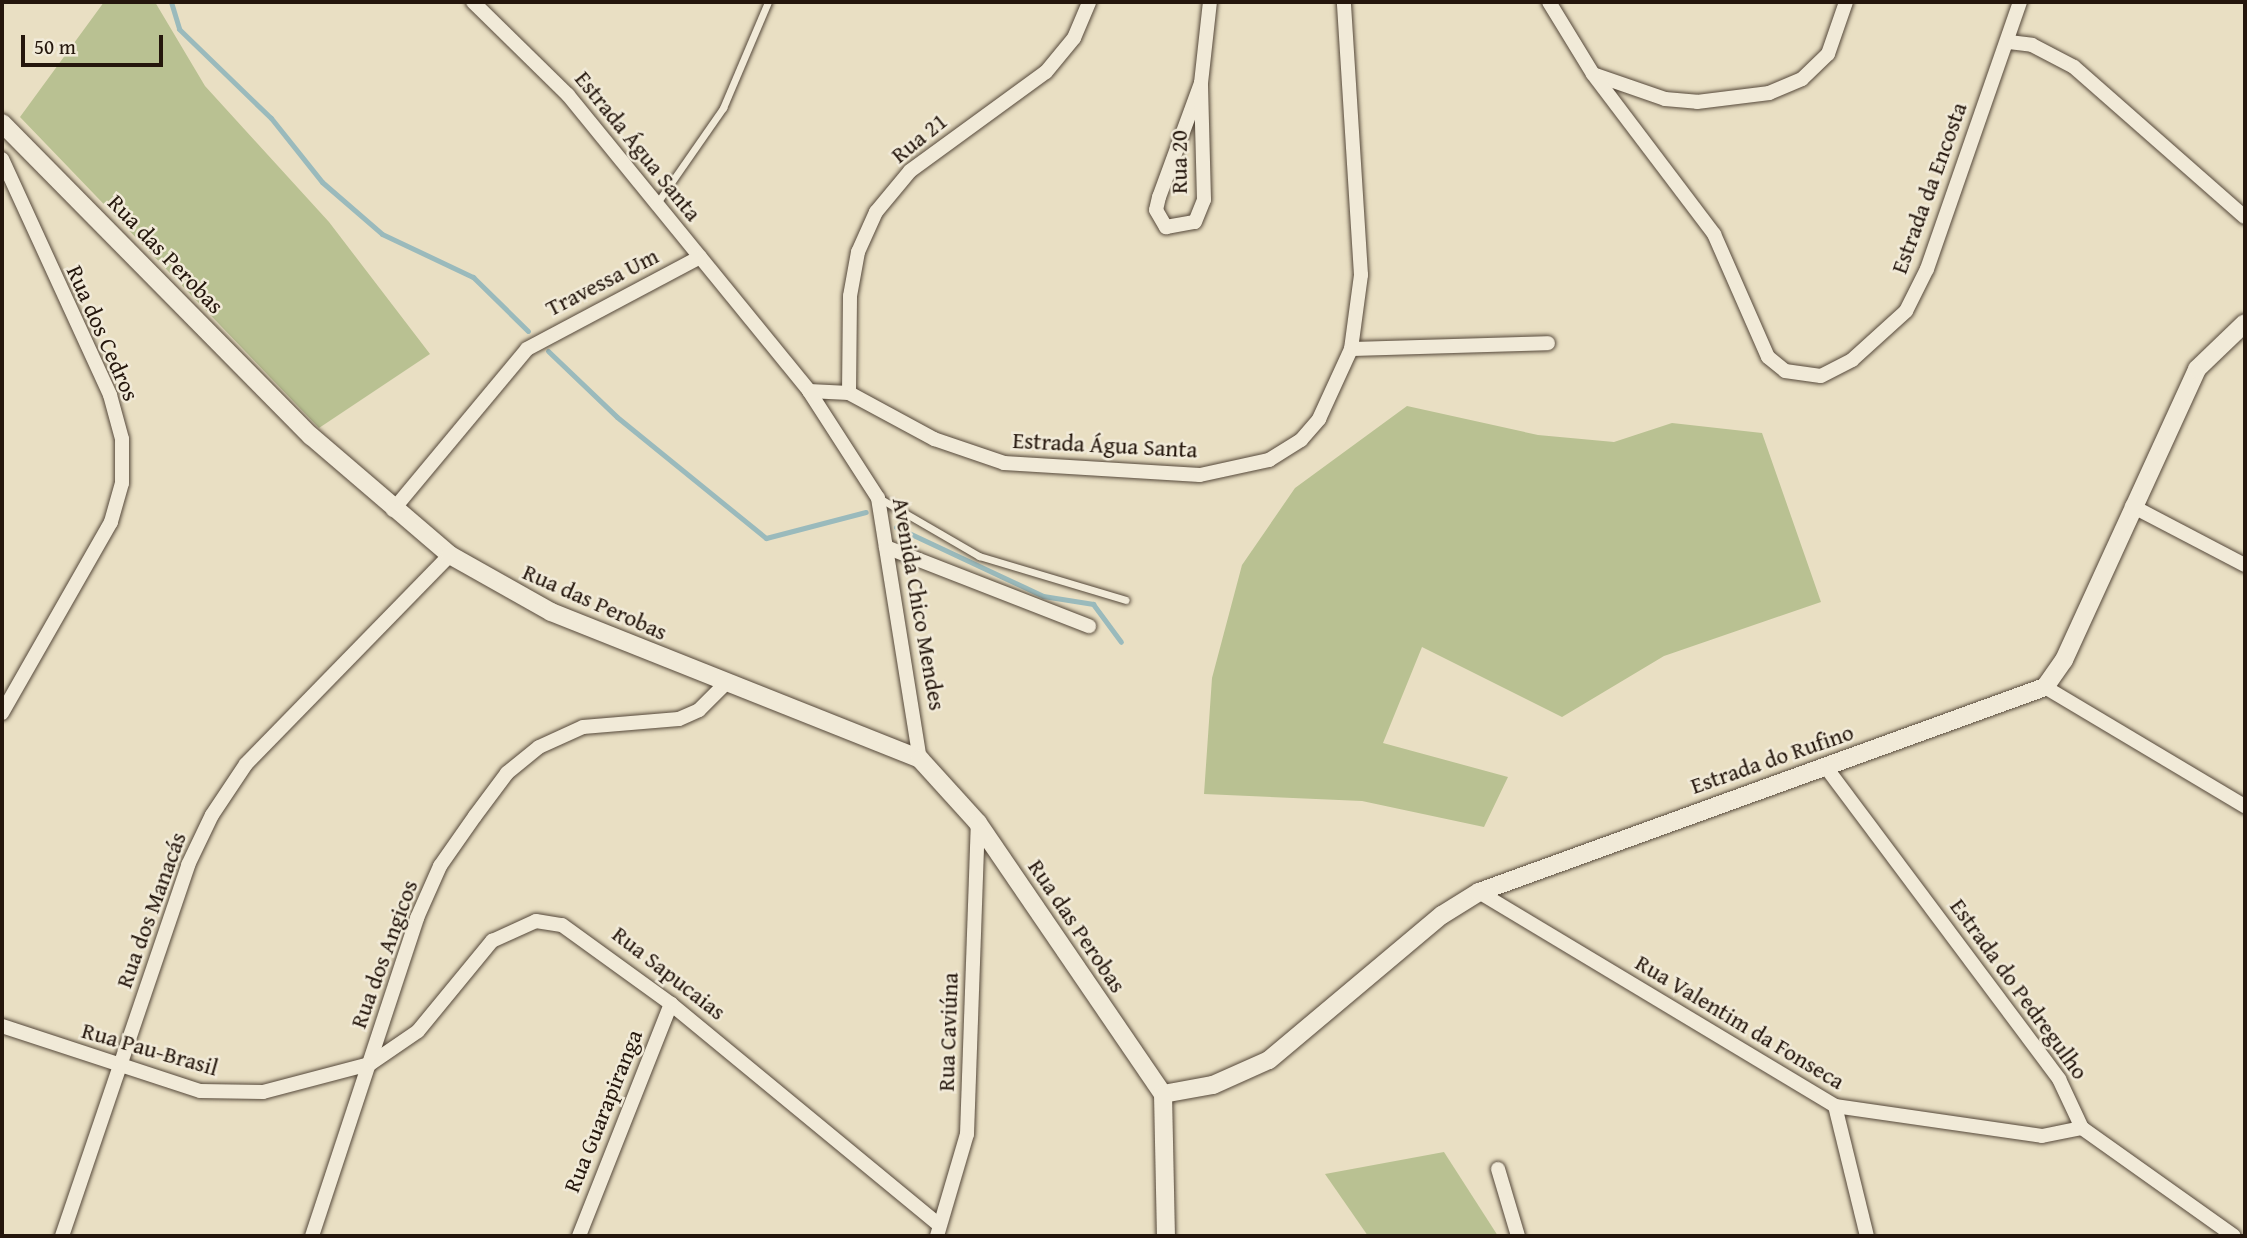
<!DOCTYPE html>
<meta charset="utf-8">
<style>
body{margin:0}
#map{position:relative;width:2247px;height:1238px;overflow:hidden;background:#e9dfc3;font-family:"Gentium Book Plus",serif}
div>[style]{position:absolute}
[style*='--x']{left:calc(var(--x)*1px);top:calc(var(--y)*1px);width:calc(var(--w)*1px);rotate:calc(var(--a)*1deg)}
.green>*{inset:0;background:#b9c192}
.stream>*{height:5px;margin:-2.5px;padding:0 2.5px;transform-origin:2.5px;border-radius:2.5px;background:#9ababc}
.roads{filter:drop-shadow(0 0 2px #55483a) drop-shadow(0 0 2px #55483a)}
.service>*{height:7px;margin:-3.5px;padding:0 3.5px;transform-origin:3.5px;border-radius:3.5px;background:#f1ead8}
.minor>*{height:14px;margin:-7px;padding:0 7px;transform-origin:7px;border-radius:7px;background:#f1ead8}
.tertiary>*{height:18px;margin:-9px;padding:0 9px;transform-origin:9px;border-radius:9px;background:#f1ead8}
span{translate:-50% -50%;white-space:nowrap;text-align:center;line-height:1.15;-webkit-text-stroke:5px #f1ead8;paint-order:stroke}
.street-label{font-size:23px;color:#24160c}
.frame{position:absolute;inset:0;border:4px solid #24160c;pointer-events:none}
.scale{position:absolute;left:21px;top:35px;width:142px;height:32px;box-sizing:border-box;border:4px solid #24160c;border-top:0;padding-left:9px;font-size:21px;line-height:24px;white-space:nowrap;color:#24160c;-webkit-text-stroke:5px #f1ead8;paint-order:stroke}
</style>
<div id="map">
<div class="green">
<i style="clip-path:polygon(104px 2px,155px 2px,205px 86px,329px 222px,430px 354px,319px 428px,20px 117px)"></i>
<i style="clip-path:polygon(1407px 406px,1538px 435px,1614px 442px,1672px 423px,1762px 433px,1821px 602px,1664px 656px,1562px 717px,1422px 647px,1383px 743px,1508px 777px,1484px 827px,1362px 801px,1204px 794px,1212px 678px,1242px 565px,1295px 488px)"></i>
<i style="clip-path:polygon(1444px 1152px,1498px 1236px,1368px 1236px,1325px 1174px)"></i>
</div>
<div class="stream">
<i style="--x:171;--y:2;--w:28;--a:73"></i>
<i style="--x:179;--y:29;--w:128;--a:44.1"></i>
<i style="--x:271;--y:118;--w:82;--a:51.4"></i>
<i style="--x:322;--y:182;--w:79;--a:40.9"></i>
<i style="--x:382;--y:234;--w:101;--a:25.3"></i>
<i style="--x:473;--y:277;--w:77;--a:44.5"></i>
<i style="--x:548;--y:351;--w:95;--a:43.7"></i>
<i style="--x:617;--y:417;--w:192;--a:39.1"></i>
<i style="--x:766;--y:538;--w:103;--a:-14.6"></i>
<i style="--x:896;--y:527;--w:162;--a:25.1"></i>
<i style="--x:1043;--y:596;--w:51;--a:9.1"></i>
<i style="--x:1093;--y:604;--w:47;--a:53.6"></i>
</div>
<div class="roads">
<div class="service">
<i style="--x:657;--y:203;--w:116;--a:-55.2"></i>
<i style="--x:723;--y:108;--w:115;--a:-67"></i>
<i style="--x:879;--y:498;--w:116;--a:30.1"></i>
<i style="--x:979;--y:556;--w:153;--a:16.7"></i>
</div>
<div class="minor">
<i style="--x:473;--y:2;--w:133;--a:44.4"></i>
<i style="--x:568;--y:95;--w:382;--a:50.8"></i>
<i style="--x:809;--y:391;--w:40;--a:2.9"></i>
<i style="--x:849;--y:393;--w:97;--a:28.4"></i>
<i style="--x:934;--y:439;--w:74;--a:18.9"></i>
<i style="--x:1004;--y:463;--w:196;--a:3.5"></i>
<i style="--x:1200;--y:475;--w:71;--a:-12.3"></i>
<i style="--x:1269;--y:460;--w:38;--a:-32"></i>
<i style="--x:1301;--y:440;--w:28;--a:-49"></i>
<i style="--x:1319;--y:419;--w:77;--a:-65.4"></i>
<i style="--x:1351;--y:349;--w:75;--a:-82.3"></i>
<i style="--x:1361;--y:275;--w:274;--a:-93.6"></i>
<i style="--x:1549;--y:2;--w:84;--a:58.6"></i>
<i style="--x:1593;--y:74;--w:76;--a:19.1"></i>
<i style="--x:1665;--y:99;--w:32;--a:5"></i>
<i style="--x:1697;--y:102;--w:73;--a:-7.1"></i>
<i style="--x:1769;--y:93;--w:36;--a:-23"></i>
<i style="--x:1802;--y:79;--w:36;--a:-44"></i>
<i style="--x:1828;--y:54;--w:55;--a:-70.9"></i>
<i style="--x:2009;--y:42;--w:23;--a:7"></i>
<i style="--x:2032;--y:45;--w:47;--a:27.6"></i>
<i style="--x:2074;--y:67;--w:227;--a:41.3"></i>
<i style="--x:1593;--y:74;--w:201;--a:52.9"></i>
<i style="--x:1714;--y:234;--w:134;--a:66.3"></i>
<i style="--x:1768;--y:357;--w:22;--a:39"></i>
<i style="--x:1785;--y:371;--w:36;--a:8"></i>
<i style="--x:1821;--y:376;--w:35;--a:-27"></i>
<i style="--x:1852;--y:360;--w:73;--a:-42.2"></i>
<i style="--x:1906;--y:311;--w:47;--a:-63.4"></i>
<i style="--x:1927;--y:269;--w:283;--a:-70.8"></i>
<i style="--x:1201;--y:83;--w:121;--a:110.2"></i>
<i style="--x:1159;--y:197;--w:13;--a:103"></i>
<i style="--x:1156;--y:210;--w:20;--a:60"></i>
<i style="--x:1166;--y:227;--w:29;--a:-10"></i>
<i style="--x:1195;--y:222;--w:24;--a:-68"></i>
<i style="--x:1204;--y:200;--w:117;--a:-91.5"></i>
<i style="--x:1201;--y:83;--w:81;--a:-83.7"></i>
<i style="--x:2;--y:159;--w:260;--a:65.4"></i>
<i style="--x:110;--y:395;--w:46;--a:74.7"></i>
<i style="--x:122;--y:439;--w:44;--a:90"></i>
<i style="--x:122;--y:483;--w:41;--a:105.8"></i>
<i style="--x:111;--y:522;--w:220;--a:119.7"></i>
<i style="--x:1351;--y:349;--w:197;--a:-1.7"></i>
<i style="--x:809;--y:391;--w:127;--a:57.2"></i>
<i style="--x:878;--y:498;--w:264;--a:80.9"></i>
<i style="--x:849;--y:393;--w:97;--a:-89.4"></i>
<i style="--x:850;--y:296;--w:45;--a:-79.7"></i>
<i style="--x:858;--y:252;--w:44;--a:-65.8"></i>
<i style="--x:876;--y:212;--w:53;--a:-50.3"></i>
<i style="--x:910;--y:171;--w:168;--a:-36.1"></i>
<i style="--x:1046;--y:72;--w:44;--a:-50.5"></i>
<i style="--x:1074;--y:38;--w:39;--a:-67"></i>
<i style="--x:2132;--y:506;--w:127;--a:27.6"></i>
<i style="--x:393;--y:510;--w:209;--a:-50.2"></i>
<i style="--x:527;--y:349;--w:196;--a:-28"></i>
<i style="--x:886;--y:547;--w:218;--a:21.3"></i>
<i style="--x:2045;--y:687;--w:233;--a:30.8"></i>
<i style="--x:1825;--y:766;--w:391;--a:53.2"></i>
<i style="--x:2059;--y:1079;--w:54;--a:64.9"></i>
<i style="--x:2082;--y:1128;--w:186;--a:35.4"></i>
<i style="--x:1479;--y:892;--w:415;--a:31"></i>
<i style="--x:1835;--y:1106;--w:209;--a:8.2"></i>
<i style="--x:2042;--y:1136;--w:41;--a:-11.3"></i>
<i style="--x:2;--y:1026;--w:208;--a:18.2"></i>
<i style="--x:200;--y:1091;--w:63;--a:0.9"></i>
<i style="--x:263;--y:1092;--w:111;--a:-14.7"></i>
<i style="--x:370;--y:1064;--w:58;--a:-34.5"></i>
<i style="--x:418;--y:1031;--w:117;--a:-50.6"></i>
<i style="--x:492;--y:941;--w:48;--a:-24.4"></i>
<i style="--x:536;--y:921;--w:26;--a:9"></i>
<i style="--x:562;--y:925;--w:135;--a:35.9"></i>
<i style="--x:671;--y:1004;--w:345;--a:39.5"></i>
<i style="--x:1835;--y:1106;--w:134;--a:76.2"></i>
<i style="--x:1498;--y:1169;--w:70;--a:73.4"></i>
<i style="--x:62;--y:1236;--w:392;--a:-71.2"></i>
<i style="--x:188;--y:865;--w:55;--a:-64.4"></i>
<i style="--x:212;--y:815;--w:61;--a:-56.3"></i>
<i style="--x:246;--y:764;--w:292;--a:-45.7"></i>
<i style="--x:312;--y:1236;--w:335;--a:-71.7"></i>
<i style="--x:417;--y:918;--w:57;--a:-66.1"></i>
<i style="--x:440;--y:866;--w:61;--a:-55"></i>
<i style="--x:475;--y:816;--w:54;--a:-53.3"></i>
<i style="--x:507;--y:773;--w:41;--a:-39.1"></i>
<i style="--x:539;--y:747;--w:48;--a:-24.4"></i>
<i style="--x:583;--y:727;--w:96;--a:-4.8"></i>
<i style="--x:679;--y:719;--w:22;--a:-24"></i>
<i style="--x:699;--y:710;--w:34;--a:-45"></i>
<i style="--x:579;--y:1236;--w:250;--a:-68.4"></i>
<i style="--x:937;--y:1236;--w:106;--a:-73.6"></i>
<i style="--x:967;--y:1134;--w:311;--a:-88"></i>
</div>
<div class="tertiary">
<i style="--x:2;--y:123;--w:440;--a:45.4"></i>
<i style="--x:311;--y:436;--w:183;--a:40.6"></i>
<i style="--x:450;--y:555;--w:116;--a:29.4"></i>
<i style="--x:551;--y:612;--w:397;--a:21.7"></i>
<i style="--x:920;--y:759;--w:86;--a:47.8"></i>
<i style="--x:978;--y:823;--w:328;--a:55.7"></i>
<i style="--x:1163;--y:1094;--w:51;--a:-10.2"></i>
<i style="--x:1213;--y:1085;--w:61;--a:-24.1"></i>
<i style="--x:1269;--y:1060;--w:226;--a:-40"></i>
<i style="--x:1442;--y:915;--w:44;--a:-31.9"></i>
<i style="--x:1479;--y:892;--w:602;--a:-19.91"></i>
<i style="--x:2045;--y:687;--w:33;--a:-55"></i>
<i style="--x:2064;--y:660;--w:320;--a:-65.4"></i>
<i style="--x:2197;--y:369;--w:66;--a:-43.8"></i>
<i style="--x:1163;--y:1094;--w:142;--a:88.8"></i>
</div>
</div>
<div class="street-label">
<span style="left:919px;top:138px;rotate:-39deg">Rua 21</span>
<span style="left:638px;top:146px;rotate:51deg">Estrada Água Santa</span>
<span style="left:1179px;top:162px;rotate:-90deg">Rua 20</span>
<span style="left:1929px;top:188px;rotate:-70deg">Estrada da Encosta</span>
<span style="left:166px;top:254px;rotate:46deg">Rua das Perobas</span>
<span style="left:602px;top:282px;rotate:-27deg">Travessa Um</span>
<span style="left:103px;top:333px;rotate:66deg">Rua dos Cedros</span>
<span style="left:1105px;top:445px;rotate:3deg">Estrada Água Santa</span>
<span style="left:595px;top:602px;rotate:24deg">Rua das Perobas</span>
<span style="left:919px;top:604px;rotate:80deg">Avenida Chico Mendes</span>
<span style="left:1772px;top:759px;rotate:-19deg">Estrada do Rufino</span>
<span style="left:151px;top:910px;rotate:-70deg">Rua dos Manacás</span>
<span style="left:1077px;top:926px;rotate:56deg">Rua das Perobas</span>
<span style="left:384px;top:954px;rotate:-70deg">Rua dos Angicos</span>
<span style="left:669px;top:973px;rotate:38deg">Rua Sapucaias</span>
<span style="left:2019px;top:989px;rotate:54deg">Estrada do Pedregulho</span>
<span style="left:1740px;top:1022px;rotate:31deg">Rua Valentim da Fonseca</span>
<span style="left:948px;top:1032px;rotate:-88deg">Rua Caviúna</span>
<span style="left:150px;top:1049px;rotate:16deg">Rua Pau-Brasil</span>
<span style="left:603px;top:1111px;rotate:-68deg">Rua Guarapiranga</span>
</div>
<div class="frame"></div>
<div class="scale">50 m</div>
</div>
